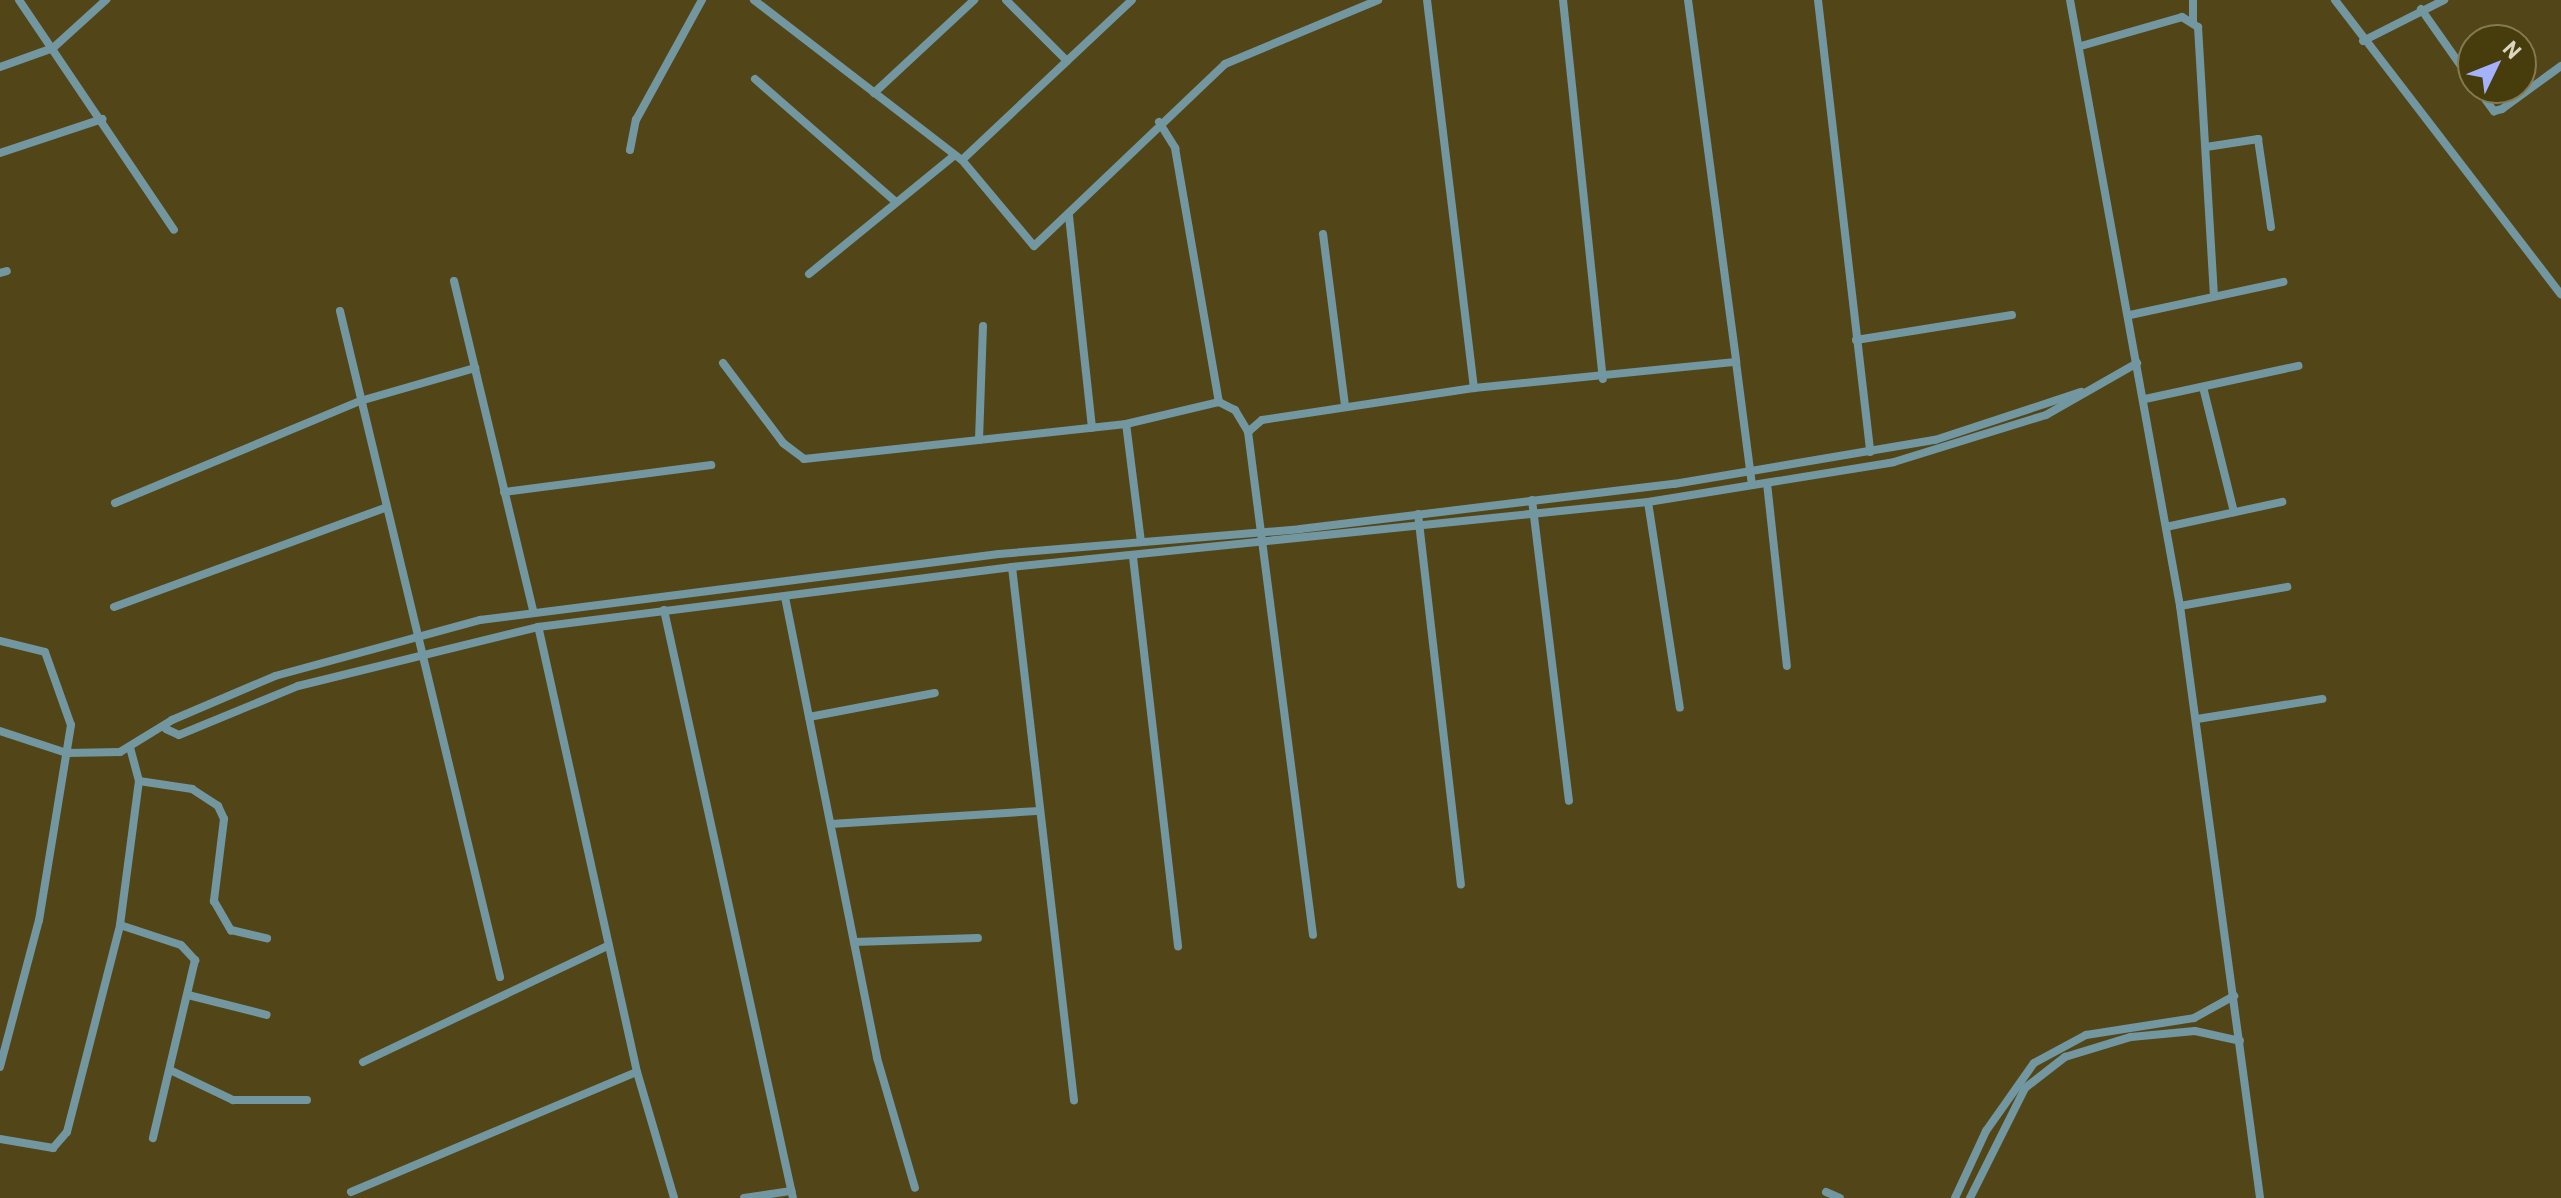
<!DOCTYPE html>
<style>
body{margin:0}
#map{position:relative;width:2561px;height:1198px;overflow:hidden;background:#524618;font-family:Barlow,sans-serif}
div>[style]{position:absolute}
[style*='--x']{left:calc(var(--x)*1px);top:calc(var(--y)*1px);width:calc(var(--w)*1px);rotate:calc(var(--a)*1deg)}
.street>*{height:8px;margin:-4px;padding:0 4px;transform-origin:4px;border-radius:4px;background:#7397a0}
span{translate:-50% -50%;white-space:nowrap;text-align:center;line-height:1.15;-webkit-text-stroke:8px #473c0c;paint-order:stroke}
.north{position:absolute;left:2457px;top:24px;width:80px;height:80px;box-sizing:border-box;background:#473c0c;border:2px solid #837a53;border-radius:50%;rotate:47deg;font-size:22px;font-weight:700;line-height:32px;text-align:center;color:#dcd6be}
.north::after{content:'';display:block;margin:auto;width:28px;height:36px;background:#a4b2fc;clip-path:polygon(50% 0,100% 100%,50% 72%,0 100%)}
</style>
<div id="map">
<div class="street">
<i style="--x:19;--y:0;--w:277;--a:56"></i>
<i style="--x:754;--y:0;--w:262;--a:37.6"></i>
<i style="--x:962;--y:160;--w:112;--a:50.1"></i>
<i style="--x:1034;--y:246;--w:264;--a:-43.6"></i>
<i style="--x:1225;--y:64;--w:166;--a:-22.7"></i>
<i style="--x:1427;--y:0;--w:391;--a:83.1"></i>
<i style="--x:1474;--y:388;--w:263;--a:-5.7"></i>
<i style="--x:1736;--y:362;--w:124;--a:82.6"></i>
<i style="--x:1563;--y:0;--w:381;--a:84"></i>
<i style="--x:1688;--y:0;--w:365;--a:82.4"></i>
<i style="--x:1818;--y:0;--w:455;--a:83.4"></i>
<i style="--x:2070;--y:0;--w:616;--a:79.71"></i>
<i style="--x:2180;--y:606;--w:597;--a:82.3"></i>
<i style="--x:2193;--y:0;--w:21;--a:90"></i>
<i style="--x:2335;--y:0;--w:371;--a:52.5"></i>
<i style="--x:2421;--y:9;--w:90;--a:54.9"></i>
<i style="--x:2363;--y:41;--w:91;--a:-26.8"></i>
<i style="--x:2081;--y:46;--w:105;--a:-16"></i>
<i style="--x:2182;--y:17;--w:19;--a:32"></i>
<i style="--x:2198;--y:27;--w:268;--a:86.6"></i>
<i style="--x:1067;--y:61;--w:89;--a:-43.2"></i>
<i style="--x:0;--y:67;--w:56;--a:-19.7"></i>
<i style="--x:53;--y:48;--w:72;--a:-42.2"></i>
<i style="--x:755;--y:79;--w:187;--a:41.1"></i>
<i style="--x:2477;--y:88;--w:29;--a:54"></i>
<i style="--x:2494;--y:111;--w:8;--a:-14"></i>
<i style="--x:2502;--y:109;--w:73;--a:-36.1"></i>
<i style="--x:874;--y:93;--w:137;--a:-42.9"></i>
<i style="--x:1159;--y:122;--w:31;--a:58"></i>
<i style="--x:1175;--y:148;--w:258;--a:80.2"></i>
<i style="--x:1219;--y:402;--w:18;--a:27"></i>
<i style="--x:1235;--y:410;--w:26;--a:59"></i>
<i style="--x:1248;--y:432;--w:507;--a:82.64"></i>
<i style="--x:2206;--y:147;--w:53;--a:-8.7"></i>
<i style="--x:2258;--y:139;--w:89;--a:81.6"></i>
<i style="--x:630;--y:150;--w:31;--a:-79"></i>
<i style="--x:636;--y:120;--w:137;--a:-61.2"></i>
<i style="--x:0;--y:153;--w:108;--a:-18.4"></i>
<i style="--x:962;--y:160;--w:144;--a:-43.3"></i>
<i style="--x:1067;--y:61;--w:86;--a:-135"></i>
<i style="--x:1069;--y:216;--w:213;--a:83.8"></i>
<i style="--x:1323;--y:234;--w:172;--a:82.7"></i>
<i style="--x:0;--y:273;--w:7;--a:-16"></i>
<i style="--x:809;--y:274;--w:188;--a:-39.2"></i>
<i style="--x:454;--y:281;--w:339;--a:76.5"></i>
<i style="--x:340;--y:311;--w:685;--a:76.49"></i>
<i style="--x:2130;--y:315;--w:157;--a:-12.2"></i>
<i style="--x:1856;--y:340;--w:158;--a:-9.1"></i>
<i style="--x:723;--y:363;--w:100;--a:53.1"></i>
<i style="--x:783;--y:443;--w:26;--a:37"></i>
<i style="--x:804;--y:459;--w:324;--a:-6.2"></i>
<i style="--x:2203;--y:387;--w:129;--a:76.1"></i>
<i style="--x:2145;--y:399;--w:157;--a:-12.2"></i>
<i style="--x:1248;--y:432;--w:18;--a:-41"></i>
<i style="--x:1262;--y:420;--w:214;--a:-8.6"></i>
<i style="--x:979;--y:440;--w:114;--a:-88"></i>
<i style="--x:1767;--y:483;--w:184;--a:83.8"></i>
<i style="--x:504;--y:492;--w:209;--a:-7.4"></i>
<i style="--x:1532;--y:500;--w:303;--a:83"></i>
<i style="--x:1648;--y:502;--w:208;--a:81.2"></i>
<i style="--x:115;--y:503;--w:265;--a:-22.6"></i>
<i style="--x:360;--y:401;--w:120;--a:-16"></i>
<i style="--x:1418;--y:514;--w:373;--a:83.4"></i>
<i style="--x:2166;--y:527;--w:119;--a:-12.2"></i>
<i style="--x:1141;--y:542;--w:119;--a:-97.2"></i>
<i style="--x:1126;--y:424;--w:96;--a:-13.3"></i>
<i style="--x:1133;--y:557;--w:392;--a:83.4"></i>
<i style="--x:1012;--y:567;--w:537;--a:83.37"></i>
<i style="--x:785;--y:597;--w:470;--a:78.7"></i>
<i style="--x:877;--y:1058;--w:135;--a:73.7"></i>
<i style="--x:2180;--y:606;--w:109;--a:-10.1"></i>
<i style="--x:114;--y:607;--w:289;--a:-20.1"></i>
<i style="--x:664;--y:610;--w:602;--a:77.63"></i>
<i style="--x:0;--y:641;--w:46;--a:13.7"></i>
<i style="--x:45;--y:652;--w:77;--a:70.4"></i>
<i style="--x:71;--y:725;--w:198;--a:99.3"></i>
<i style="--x:39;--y:920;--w:152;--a:104.9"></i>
<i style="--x:809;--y:717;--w:128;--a:-10.8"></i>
<i style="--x:2197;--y:719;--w:127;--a:-9.1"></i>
<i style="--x:166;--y:729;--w:14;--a:25"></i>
<i style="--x:179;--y:735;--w:129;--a:-22.4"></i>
<i style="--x:298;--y:686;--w:247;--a:-13.8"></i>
<i style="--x:538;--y:627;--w:478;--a:-7.2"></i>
<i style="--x:1012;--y:567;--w:639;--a:-5.84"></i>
<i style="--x:1648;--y:502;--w:249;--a:-9.2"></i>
<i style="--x:1894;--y:462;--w:159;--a:-17.2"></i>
<i style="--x:2046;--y:415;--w:105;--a:-29.7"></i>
<i style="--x:0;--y:731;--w:71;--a:18.2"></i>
<i style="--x:67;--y:753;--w:53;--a:-1.1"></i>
<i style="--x:120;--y:752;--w:61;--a:-31.6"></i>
<i style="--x:172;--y:720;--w:112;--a:-23.1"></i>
<i style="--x:275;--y:676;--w:213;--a:-15.3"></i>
<i style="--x:480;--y:620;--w:523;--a:-7.25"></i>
<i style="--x:999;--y:554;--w:302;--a:-4.7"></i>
<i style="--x:1300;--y:529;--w:377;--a:-6.9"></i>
<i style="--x:1674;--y:484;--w:265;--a:-9.6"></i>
<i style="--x:1935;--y:440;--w:154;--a:-18.2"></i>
<i style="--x:139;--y:781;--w:54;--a:8.6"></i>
<i style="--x:192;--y:789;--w:31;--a:33"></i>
<i style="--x:218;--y:806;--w:14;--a:65"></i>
<i style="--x:224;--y:819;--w:83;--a:97"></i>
<i style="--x:214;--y:901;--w:34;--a:60"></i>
<i style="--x:231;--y:930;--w:37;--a:13"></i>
<i style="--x:831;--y:824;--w:209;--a:-3.6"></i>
<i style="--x:120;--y:925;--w:64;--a:18.2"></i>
<i style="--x:181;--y:945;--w:21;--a:47"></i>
<i style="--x:195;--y:960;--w:183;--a:103.3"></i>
<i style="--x:854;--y:942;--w:124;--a:-1.8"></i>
<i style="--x:188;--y:995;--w:81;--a:14.2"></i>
<i style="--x:363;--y:1062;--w:272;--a:-25.4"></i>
<i style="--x:170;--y:1070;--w:70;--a:25.5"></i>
<i style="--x:233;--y:1100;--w:74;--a:0"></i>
<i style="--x:637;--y:1072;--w:131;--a:73.6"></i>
<i style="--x:0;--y:1139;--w:54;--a:9.6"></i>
<i style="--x:53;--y:1148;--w:21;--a:-49"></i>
<i style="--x:67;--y:1132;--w:214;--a:-75.6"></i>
<i style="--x:120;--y:925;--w:145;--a:-82.5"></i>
<i style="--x:139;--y:781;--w:35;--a:-105"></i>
<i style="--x:351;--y:1192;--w:310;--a:-22.8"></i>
<i style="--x:637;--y:1072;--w:456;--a:-102.5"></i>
<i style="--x:1826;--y:1192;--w:15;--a:23"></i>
<i style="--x:744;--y:1198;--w:48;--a:-8.5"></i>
<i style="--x:1955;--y:1198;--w:74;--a:-65.2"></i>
<i style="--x:1986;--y:1131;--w:83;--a:-54.8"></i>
<i style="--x:2034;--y:1063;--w:59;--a:-28.3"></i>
<i style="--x:2086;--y:1035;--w:109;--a:-8.9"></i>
<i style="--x:2194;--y:1018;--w:46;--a:-28.8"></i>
<i style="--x:1970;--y:1198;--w:123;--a:-63.4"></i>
<i style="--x:2025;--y:1088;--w:51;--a:-37.8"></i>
<i style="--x:2065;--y:1057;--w:69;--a:-16.9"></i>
<i style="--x:2131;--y:1037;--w:64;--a:-5.4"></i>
<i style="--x:2195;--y:1031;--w:46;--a:12.5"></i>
</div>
<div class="north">N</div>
</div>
